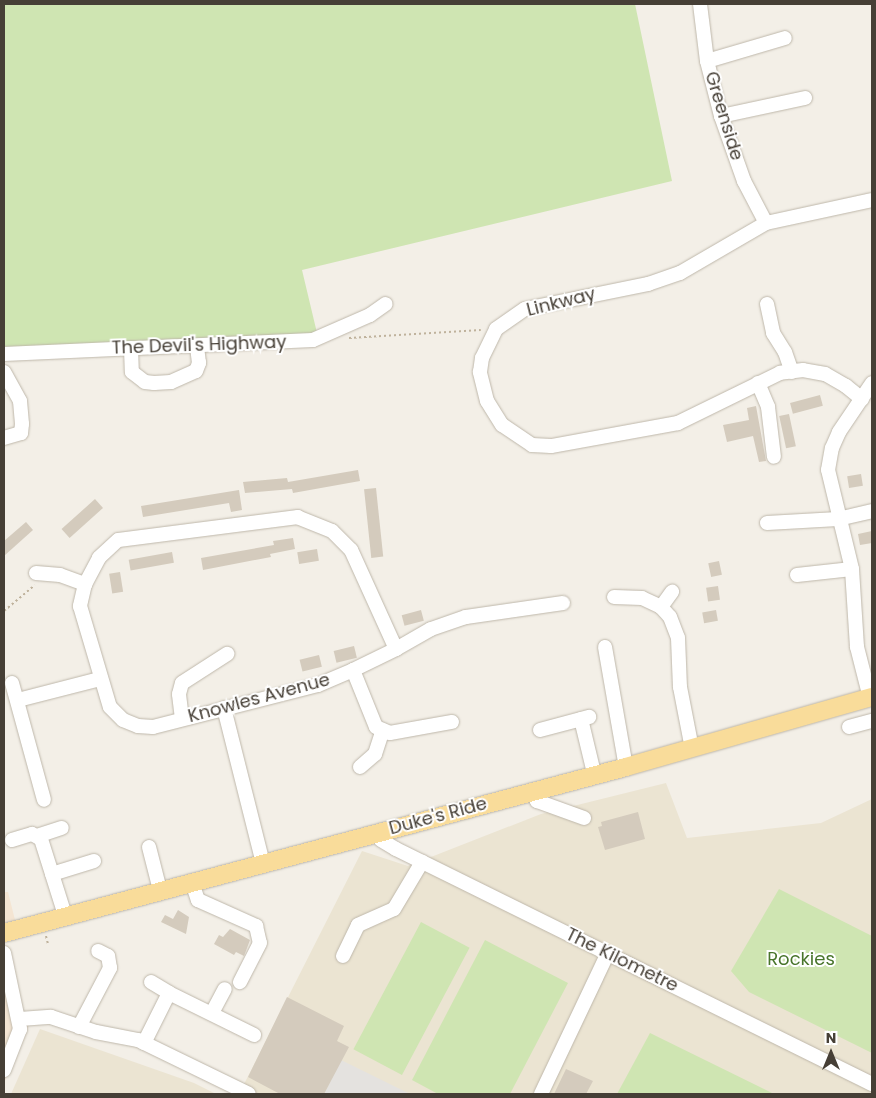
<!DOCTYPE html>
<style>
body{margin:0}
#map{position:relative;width:876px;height:1098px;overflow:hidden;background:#f3efe7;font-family:Poppins,sans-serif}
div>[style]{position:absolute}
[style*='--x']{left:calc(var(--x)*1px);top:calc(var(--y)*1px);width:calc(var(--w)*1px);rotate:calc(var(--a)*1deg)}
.commercial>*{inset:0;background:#f4e5d3}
.education>*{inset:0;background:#ebe4d2}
.green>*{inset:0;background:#cfe5b2;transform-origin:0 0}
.parking>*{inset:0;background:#e4e2df}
.building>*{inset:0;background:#d4cbbd;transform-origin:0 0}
.path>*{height:2px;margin-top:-1px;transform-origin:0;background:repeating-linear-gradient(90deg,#bfb29c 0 2.5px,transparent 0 5px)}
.roads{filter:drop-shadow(0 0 1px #beb7aa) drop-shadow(0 0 1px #beb7aa)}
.minor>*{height:14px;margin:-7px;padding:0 7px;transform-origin:7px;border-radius:7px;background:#fff}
.major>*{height:18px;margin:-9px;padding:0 9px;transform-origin:9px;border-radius:9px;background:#f9dc9a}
span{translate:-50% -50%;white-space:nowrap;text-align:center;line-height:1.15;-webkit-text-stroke:4px #fff;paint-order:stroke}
.street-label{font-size:18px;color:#463f36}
.park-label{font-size:18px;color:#49752c}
.frame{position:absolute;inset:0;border:5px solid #463f36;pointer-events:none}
.north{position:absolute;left:806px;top:1028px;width:50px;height:50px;-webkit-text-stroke:4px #fff;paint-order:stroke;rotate:0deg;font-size:14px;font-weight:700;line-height:20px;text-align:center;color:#463f36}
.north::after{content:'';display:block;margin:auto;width:18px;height:22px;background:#463f36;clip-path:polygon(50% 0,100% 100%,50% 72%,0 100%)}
</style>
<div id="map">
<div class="commercial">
<i style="clip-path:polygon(4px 892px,8px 892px,16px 924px,4px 927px)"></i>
<i style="clip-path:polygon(14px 977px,28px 1027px,4px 1083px,4px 979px)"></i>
</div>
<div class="education">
<i style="clip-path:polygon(666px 783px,687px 838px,821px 823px,872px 799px,872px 1094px,239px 1094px,362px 851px,408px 866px,541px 814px)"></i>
<i style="clip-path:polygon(40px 1029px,194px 1083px,216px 1094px,11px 1094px)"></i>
</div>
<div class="green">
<i style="clip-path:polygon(4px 4px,635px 4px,672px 181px,302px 270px,317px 333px,4px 357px)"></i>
<i style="clip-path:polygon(779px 889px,872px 936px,872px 1053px,749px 992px,731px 971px)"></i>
<i style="left:421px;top:922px;width:55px;height:144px;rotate:28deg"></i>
<i style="clip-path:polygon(485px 940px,568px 983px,510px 1094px,438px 1094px,412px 1080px)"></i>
<i style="clip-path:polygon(650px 1033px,774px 1094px,617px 1094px)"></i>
</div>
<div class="parking">
<i style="clip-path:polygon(341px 1060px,410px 1094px,324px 1094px)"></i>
</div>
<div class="building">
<i style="left:820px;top:395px;width:11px;height:31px;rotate:75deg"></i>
<i style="clip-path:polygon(756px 406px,766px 461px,759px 462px,753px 436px,727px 442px,723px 425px,749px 420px,747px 408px)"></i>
<i style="left:789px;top:414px;width:33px;height:10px;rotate:78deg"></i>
<i style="clip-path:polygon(358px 470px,360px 481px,293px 493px,292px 489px,245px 493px,243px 482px,287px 478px,288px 482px)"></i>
<i style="left:861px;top:474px;width:12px;height:14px;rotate:81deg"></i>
<i style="left:376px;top:488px;width:69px;height:12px;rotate:84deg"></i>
<i style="clip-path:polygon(239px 490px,242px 510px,231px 512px,229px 503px,143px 517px,141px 506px)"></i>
<i style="left:95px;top:499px;width:12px;height:45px;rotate:48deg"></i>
<i style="clip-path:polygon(26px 522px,33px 530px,4px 556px,4px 541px)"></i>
<i style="clip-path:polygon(872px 531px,872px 543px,860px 545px,858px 534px)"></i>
<i style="clip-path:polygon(293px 538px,295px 549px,270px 554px,271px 557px,203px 570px,201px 558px,274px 545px,273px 541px)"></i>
<i style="left:317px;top:549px;width:12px;height:20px;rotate:81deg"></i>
<i style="left:172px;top:552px;width:11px;height:44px;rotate:80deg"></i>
<i style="left:719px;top:561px;width:14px;height:11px;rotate:78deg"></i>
<i style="left:120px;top:572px;width:20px;height:11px;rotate:81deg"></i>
<i style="left:718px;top:586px;width:14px;height:12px;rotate:82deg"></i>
<i style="left:421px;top:610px;width:11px;height:20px;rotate:75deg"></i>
<i style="left:716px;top:610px;width:11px;height:14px;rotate:80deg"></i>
<i style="left:354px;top:646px;width:12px;height:21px;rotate:76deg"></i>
<i style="left:319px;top:655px;width:12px;height:20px;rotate:76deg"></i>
<i style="clip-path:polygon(638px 812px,645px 839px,605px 850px,598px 827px,602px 826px,601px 822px)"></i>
<i style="clip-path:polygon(178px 910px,189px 917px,186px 934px,161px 922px,165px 915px,173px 919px)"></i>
<i style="clip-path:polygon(230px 929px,250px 940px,244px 956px,236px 952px,234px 955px,214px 944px,219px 935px,223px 937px)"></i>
<i style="clip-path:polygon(287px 997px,344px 1026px,337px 1041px,349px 1047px,324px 1094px,280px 1094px,248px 1077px)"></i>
<i style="clip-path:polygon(566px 1069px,593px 1081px,586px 1094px,554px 1094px)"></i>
</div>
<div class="path">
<i style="--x:349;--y:338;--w:132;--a:-3.5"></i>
<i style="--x:4;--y:611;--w:40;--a:-40"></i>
<i style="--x:46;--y:936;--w:8;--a:76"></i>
</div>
<div class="roads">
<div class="minor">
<i style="--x:700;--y:4;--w:57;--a:83"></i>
<i style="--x:707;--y:61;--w:57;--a:75.7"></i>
<i style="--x:721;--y:116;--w:69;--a:70.5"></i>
<i style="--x:744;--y:181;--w:47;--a:62.4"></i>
<i style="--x:707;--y:61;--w:81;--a:-16.4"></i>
<i style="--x:721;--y:116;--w:86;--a:-12.1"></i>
<i style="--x:767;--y:304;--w:30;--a:78"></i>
<i style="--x:773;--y:333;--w:22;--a:58"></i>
<i style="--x:785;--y:352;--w:21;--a:71"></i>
<i style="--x:131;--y:348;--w:24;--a:88"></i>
<i style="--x:132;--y:372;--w:16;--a:38"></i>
<i style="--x:145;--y:382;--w:9;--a:6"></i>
<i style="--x:154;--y:383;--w:17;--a:-3"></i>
<i style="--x:171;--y:382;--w:27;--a:-24"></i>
<i style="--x:196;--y:371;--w:9;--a:-69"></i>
<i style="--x:199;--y:363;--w:17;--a:-97"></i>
<i style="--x:4;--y:354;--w:309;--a:-2.6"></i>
<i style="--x:313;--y:340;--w:62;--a:-23.7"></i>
<i style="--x:370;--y:315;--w:19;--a:-35"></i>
<i style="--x:4;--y:372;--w:33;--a:61"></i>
<i style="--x:20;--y:401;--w:23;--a:85"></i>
<i style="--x:22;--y:424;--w:9;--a:96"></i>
<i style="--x:21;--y:433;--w:18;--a:164"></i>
<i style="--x:758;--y:383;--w:26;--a:67"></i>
<i style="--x:768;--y:407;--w:50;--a:83.2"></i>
<i style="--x:862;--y:399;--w:21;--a:-141"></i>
<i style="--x:846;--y:386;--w:24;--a:-150"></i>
<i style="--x:825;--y:374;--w:22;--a:-170"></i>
<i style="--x:803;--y:370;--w:23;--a:173"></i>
<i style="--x:780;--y:373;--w:114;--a:153.9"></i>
<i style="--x:678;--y:423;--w:129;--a:169.7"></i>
<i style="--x:551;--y:446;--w:19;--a:-177"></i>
<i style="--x:532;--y:445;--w:36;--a:-146"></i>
<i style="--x:502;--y:425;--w:28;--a:-122"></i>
<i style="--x:487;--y:401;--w:30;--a:-104"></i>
<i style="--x:480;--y:372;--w:14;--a:-82"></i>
<i style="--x:482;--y:358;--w:32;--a:-64"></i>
<i style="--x:496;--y:329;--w:35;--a:-35"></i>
<i style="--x:525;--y:309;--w:126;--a:-11.5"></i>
<i style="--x:648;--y:284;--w:34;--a:-19"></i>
<i style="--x:680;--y:273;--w:99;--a:-30.2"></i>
<i style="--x:766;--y:223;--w:108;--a:-12.2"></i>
<i style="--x:767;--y:523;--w:71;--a:-3.2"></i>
<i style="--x:838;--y:519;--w:35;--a:-13"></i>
<i style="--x:36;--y:573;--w:24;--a:5"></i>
<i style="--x:60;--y:575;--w:27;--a:20"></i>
<i style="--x:797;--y:575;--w:55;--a:-6.2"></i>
<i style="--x:614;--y:597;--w:28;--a:2"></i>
<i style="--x:642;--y:598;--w:21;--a:25"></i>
<i style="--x:661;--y:607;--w:13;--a:48"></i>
<i style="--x:670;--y:617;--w:22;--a:69"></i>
<i style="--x:678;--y:638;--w:49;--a:87.7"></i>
<i style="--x:680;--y:687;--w:63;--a:79"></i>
<i style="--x:661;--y:607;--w:19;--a:-54"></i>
<i style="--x:605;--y:647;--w:122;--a:80.1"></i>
<i style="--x:396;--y:649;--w:109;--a:-114.4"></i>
<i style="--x:351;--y:550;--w:27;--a:-135"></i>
<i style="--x:332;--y:531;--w:37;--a:-158"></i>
<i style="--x:298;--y:517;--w:181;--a:172.7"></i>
<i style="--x:118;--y:540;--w:26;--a:137"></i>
<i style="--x:99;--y:558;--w:30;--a:118"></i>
<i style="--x:85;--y:584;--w:23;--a:103"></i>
<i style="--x:80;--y:606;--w:105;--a:73.5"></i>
<i style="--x:110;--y:707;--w:18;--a:45"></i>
<i style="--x:123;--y:720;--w:16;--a:22"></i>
<i style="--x:138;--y:726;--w:15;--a:4"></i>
<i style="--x:153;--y:727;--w:170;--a:-14.3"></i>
<i style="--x:318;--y:685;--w:38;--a:-23"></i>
<i style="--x:353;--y:670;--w:48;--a:-26"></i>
<i style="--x:396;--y:649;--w:40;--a:-29.7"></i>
<i style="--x:431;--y:629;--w:37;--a:-19"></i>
<i style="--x:466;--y:617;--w:98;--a:-8.2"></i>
<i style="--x:353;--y:670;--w:61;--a:68"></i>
<i style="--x:376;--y:727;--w:15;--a:23"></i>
<i style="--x:390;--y:733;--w:63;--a:-10.1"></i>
<i style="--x:12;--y:683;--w:121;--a:74.7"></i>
<i style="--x:870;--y:698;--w:53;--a:-104.3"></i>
<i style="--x:857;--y:647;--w:78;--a:-93.7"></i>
<i style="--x:852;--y:569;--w:102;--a:-103.6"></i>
<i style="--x:828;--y:470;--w:22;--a:-80"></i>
<i style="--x:832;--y:448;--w:17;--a:-66"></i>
<i style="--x:839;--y:432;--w:59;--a:-56"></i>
<i style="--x:18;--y:700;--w:85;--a:-14.4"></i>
<i style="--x:224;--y:708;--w:160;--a:75.9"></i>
<i style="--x:182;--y:719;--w:25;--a:-97"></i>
<i style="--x:179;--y:694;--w:11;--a:-75"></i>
<i style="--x:182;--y:683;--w:54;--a:-32.8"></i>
<i style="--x:581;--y:719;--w:56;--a:76.5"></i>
<i style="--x:849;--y:727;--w:24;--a:-15"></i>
<i style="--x:540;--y:730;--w:51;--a:-14.9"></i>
<i style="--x:360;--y:767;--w:20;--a:-41"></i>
<i style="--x:375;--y:754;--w:25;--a:-72"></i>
<i style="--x:533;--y:790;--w:12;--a:70"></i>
<i style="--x:537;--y:801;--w:50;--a:19.9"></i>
<i style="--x:376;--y:832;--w:9;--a:58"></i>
<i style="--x:381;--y:840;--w:17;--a:31"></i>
<i style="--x:396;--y:849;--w:531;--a:26.28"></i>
<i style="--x:37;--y:836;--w:26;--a:-18"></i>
<i style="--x:12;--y:840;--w:21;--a:-17"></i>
<i style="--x:32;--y:834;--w:10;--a:29"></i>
<i style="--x:41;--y:839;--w:80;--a:72.5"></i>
<i style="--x:149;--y:847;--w:44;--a:75.7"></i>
<i style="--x:52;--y:874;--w:44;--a:-17.2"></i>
<i style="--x:192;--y:882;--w:19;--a:72"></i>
<i style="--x:198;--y:900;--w:64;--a:24.1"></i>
<i style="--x:256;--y:926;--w:17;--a:77"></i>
<i style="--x:260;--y:943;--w:44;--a:117.1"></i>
<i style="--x:4;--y:953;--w:78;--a:78.1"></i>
<i style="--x:20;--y:1029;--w:44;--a:111.3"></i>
<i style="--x:343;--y:956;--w:34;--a:-64"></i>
<i style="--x:358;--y:925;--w:39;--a:-24"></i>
<i style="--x:394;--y:909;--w:55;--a:-59.2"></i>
<i style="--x:151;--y:982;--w:21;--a:31"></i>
<i style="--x:212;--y:1013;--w:27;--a:-62"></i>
<i style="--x:20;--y:1019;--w:31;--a:-4"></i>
<i style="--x:51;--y:1017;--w:47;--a:18.4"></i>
<i style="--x:96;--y:1032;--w:43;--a:10.8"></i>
<i style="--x:138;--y:1040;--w:123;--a:25.9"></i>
<i style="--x:79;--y:1027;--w:67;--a:-62.3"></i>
<i style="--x:110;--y:968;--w:12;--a:-99"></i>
<i style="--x:108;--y:956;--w:11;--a:-153"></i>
<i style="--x:144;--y:1043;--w:56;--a:-63.4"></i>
<i style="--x:169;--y:993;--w:95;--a:26.3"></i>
<i style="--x:541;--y:1094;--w:156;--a:-64.6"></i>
</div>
<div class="major">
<i style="--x:4;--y:933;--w:644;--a:-14.94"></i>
<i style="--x:626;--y:767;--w:256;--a:-15.9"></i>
</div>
</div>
<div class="street-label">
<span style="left:724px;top:116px;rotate:73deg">Greenside</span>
<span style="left:561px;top:302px;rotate:-14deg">Linkway</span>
<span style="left:199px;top:345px;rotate:-2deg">The Devil's Highway</span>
<span style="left:259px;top:698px;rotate:-15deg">Knowles Avenue</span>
<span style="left:438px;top:816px;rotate:-15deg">Duke's Ride</span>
<span style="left:622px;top:960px;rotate:26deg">The Kilometre</span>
</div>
<div class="park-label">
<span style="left:801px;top:959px">Rockies</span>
</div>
<div class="frame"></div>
<div class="north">N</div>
</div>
